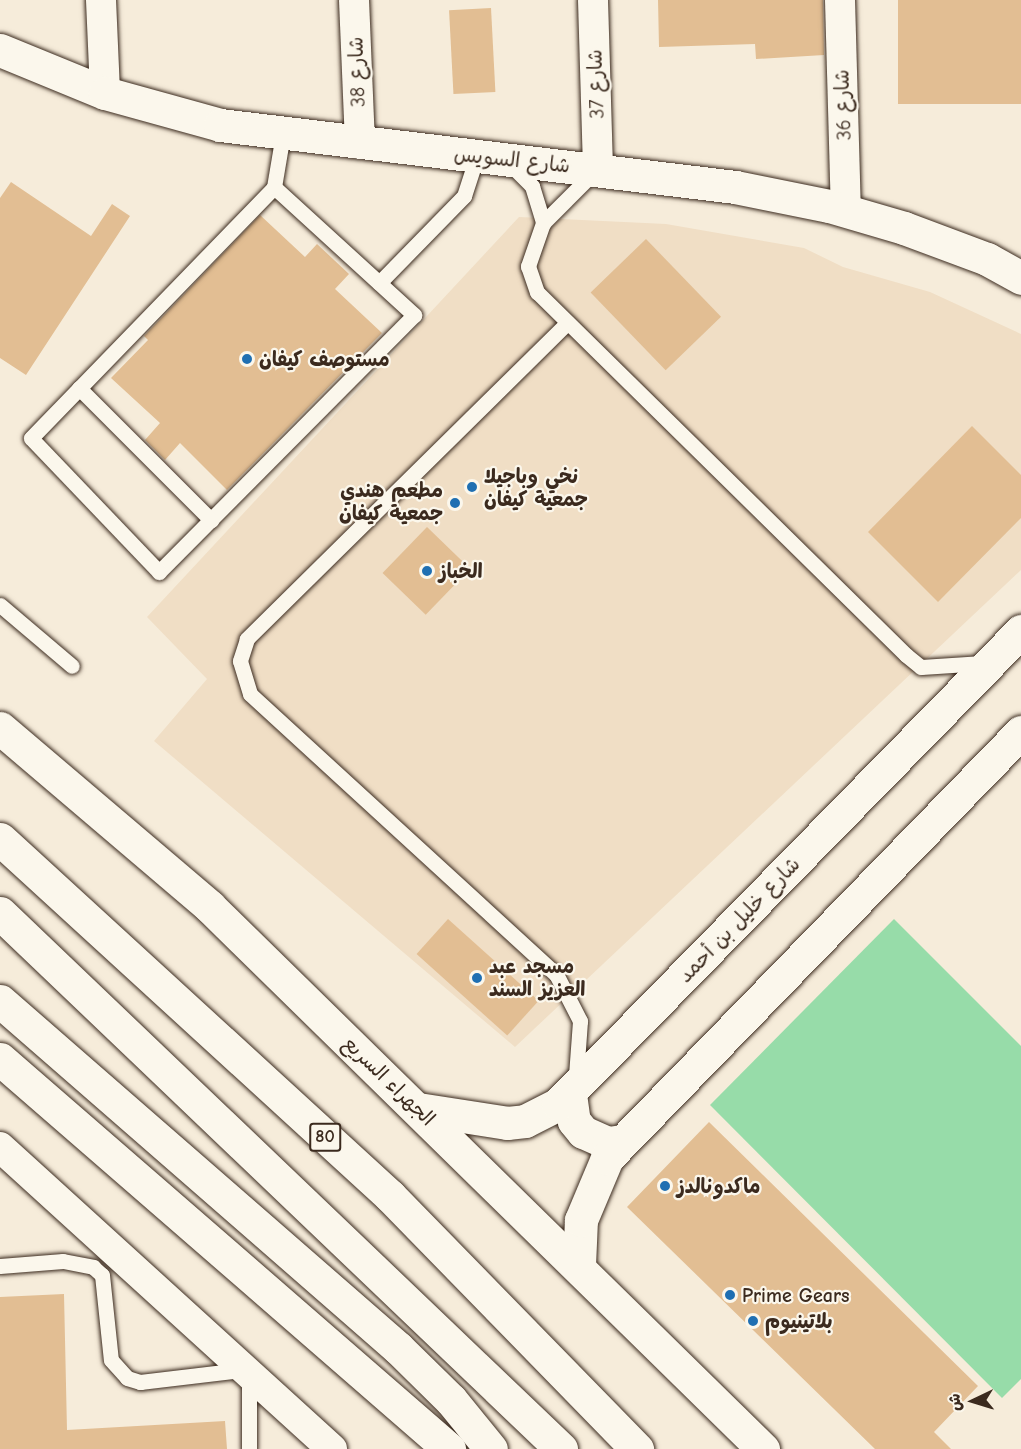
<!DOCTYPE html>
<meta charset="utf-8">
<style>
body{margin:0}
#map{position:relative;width:1021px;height:1449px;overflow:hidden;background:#f6ecda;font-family:"Comic Neue","Playpen Sans Arabic",sans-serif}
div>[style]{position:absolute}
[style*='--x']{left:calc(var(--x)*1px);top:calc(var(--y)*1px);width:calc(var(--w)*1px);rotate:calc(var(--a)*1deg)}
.built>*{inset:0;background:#f0dec5}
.green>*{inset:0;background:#97dca9}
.building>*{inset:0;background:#e2be93;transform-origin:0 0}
.roads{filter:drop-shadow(0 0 2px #3b2a1e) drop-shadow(0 0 2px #3b2a1e)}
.lane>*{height:15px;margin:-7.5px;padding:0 7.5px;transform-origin:7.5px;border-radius:7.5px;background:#fbf7ec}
.street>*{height:30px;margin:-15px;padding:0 15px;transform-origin:15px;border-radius:15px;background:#fbf7ec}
.secondary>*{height:33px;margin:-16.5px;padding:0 16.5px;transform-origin:16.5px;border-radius:16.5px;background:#fbf7ec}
.primary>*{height:33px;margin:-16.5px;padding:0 16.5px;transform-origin:16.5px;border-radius:16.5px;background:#fbf7ec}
.highway>*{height:33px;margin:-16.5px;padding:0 16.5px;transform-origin:16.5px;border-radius:16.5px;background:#fbf7ec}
.dots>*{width:16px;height:16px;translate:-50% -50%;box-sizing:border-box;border:3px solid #fbf7ec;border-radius:50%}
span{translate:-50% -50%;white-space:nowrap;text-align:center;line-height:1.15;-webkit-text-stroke:4.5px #fbf7ec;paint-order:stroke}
.shield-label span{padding:2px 4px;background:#fbf7ec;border:2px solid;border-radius:4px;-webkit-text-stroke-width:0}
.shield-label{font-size:18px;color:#3b2a1e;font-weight:700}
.street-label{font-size:20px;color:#3b2a1e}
.poi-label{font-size:20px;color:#3b2a1e;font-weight:700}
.left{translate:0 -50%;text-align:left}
.right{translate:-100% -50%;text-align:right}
.north{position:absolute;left:943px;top:1371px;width:60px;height:60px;-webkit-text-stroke:4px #fbf7ec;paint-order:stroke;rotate:266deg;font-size:16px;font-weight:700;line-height:24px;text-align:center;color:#3b2a1e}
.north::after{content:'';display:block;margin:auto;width:21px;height:27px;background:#3b2a1e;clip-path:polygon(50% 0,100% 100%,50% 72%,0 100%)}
</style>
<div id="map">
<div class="built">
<i style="clip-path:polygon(519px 217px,666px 224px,804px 248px,843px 267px,930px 292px,1021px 334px,1021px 570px,515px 1047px,154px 741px,207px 679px,147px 617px)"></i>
</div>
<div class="green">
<i style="clip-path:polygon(894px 919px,1021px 1046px,1021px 1379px,1002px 1398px,710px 1105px)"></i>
</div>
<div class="building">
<i style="clip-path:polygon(658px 0,823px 0,824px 55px,756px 59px,755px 44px,659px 47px)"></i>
<i style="left:1021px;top:0;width:104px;height:123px;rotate:90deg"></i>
<i style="left:491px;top:8px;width:84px;height:42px;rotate:87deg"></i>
<i style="clip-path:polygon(11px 182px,91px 236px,112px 204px,130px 216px,26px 375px,0 358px,0 198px)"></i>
<i style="clip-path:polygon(260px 215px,305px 257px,317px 244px,349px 274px,335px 289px,382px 333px,227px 490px,180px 443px,165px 460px,145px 440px,160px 423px,111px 378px,148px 340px,144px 336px)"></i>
<i style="left:646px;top:239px;width:108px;height:77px;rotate:46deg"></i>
<i style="clip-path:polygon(972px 426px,1021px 475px,1021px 518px,938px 602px,868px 532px)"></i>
<i style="left:427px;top:527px;width:60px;height:64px;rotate:44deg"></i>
<i style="left:448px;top:919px;width:122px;height:47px;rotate:42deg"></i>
<i style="clip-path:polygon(709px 1122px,978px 1386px,934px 1432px,951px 1449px,875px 1449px,627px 1207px)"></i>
<i style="clip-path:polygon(64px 1294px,67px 1430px,225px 1421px,227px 1449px,0 1449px,0 1297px)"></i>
</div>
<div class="roads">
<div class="lane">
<i style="--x:511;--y:165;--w:30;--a:45"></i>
<i style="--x:532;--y:186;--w:39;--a:73"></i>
<i style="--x:594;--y:172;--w:72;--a:135"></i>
<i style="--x:543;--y:223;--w:46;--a:109.2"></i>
<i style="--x:528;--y:266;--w:28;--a:71"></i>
<i style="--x:537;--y:292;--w:518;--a:44.53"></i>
<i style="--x:906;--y:655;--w:19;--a:39"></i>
<i style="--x:921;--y:667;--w:62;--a:-3.7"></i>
<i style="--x:274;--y:187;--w:190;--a:42.4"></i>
<i style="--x:414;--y:315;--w:362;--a:134.8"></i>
<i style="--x:159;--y:572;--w:185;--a:-133.7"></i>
<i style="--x:31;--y:438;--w:349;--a:-45.9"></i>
<i style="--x:274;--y:187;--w:54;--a:-80.4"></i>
<i style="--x:379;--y:283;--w:122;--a:-45.7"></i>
<i style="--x:464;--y:196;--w:42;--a:-72"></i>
<i style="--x:567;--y:323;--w:450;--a:135.4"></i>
<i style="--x:247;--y:639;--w:23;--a:108"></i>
<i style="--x:240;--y:661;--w:34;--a:73"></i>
<i style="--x:250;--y:694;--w:415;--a:42.5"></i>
<i style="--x:556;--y:974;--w:53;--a:62.9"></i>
<i style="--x:580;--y:1021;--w:54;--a:94.2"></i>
<i style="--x:79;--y:388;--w:187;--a:45"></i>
<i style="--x:0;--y:605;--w:94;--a:40.3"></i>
<i style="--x:0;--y:1266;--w:63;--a:-4.5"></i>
<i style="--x:63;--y:1261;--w:31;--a:11"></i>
<i style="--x:93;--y:1267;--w:12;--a:42"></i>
<i style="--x:102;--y:1275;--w:85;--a:84"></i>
<i style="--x:111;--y:1360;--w:24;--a:48"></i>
<i style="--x:127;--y:1378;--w:14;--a:17"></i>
<i style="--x:140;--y:1382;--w:110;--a:-6.8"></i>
<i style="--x:249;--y:1369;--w:80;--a:90"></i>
</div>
<div class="street">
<i style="--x:101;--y:0;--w:93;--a:87.5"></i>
<i style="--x:354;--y:0;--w:144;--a:87.6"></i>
<i style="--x:593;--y:0;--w:169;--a:88.3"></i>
<i style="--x:840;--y:0;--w:210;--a:88.4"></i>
<i style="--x:0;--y:1147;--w:449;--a:42.3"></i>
</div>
<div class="secondary">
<i style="--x:0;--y:50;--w:113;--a:22.3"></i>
<i style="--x:105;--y:93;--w:119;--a:15.5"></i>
<i style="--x:220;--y:125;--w:519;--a:6.86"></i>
<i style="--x:735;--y:187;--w:96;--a:11.4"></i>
<i style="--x:829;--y:206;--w:78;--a:16.3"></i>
<i style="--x:904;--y:228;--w:89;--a:20.5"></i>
<i style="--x:987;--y:259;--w:39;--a:29"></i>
<i style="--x:570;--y:1094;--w:27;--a:82"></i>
<i style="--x:574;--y:1121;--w:14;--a:51"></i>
<i style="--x:583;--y:1132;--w:27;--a:24"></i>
<i style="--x:608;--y:1143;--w:14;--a:-8"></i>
<i style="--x:418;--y:1109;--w:90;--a:8.9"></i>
<i style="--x:507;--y:1123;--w:18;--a:-6"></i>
<i style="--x:525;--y:1121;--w:37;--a:-27"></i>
<i style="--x:558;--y:1104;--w:662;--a:-45.61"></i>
<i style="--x:579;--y:1265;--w:45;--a:-87.5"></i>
<i style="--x:581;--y:1220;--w:67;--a:-67.2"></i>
<i style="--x:607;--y:1158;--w:594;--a:-45.82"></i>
</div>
<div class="primary">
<i style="--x:0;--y:728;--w:275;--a:40.4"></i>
<i style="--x:209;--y:906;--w:776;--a:44.43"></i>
<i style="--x:0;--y:1059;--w:595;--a:40.98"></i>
</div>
<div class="highway">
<i style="--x:0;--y:839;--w:529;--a:42.47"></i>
<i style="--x:390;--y:1196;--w:354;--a:45.7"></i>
<i style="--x:0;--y:913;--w:776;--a:43.69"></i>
<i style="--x:0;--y:1001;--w:528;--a:41.08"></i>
<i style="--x:398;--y:1348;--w:74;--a:44.5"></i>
<i style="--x:451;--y:1400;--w:63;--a:50.8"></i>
</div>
</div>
<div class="dots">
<i style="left:247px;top:359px;background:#1f6fb2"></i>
<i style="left:472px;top:487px;background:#1f6fb2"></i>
<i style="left:455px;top:503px;background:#1f6fb2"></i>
<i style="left:427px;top:571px;background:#1f6fb2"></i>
<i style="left:477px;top:978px;background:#1f6fb2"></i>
<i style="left:665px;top:1186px;background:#1f6fb2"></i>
<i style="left:730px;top:1295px;background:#1f6fb2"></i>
<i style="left:753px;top:1321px;background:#1f6fb2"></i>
</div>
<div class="shield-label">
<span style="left:325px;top:1137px">80</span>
</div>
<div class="street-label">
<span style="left:357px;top:72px;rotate:-92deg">شارع 38</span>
<span style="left:596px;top:84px;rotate:-92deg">شارع 37</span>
<span style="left:843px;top:105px;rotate:-92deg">شارع 36</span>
<span style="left:512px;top:160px;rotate:6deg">شارع السويس</span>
<span style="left:739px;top:920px;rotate:-46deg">شارع خليل بن أحمد</span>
<span style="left:389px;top:1081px;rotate:44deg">الجهراء السريع</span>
</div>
<div class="poi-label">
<span class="left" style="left:259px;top:359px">مستوصف كيفان</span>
<span class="left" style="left:484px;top:488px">نخي وباجيلا<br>جمعية كيفان</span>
<span class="right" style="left:443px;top:502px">مطعم هندي<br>جمعية كيفان</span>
<span class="left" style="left:439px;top:571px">الخباز</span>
<span class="left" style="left:489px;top:978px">مسجد عبد<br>العزيز السند</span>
<span class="left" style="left:677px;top:1186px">ماكدونالدز</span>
<span class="left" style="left:742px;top:1295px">Prime Gears</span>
<span class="left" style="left:765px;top:1321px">بلاتينيوم</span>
</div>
<div class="north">ش</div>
</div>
